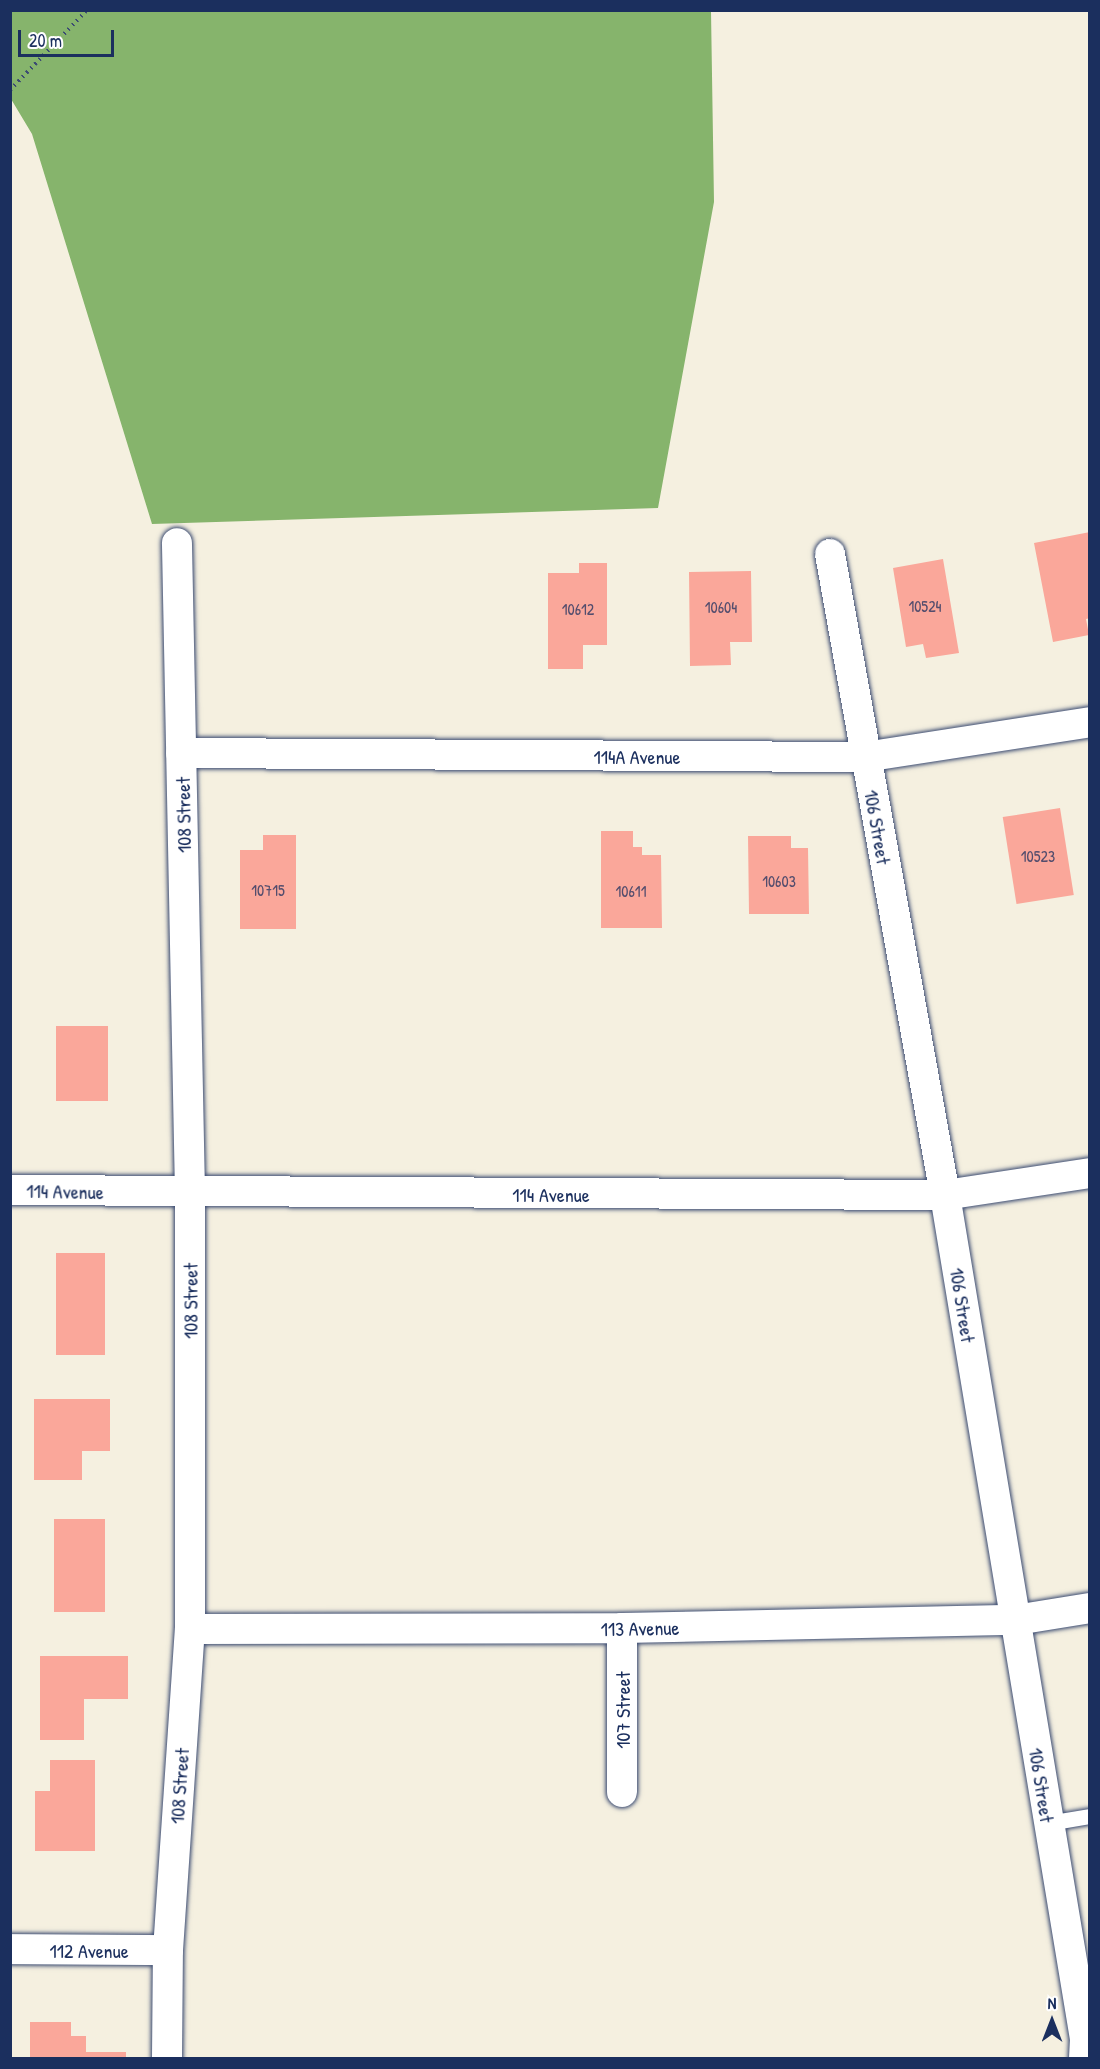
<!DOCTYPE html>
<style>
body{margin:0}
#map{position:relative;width:1100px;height:2069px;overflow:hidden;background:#f5f0e0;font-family:"Patrick Hand",sans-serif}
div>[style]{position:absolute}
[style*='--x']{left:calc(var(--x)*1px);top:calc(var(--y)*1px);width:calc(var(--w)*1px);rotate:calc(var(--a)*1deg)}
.forest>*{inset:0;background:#86b46c}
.building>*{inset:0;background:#faa79a;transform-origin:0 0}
.path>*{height:4px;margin-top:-2px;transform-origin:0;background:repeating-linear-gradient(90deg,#3c4c72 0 1.5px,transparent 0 6px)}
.roads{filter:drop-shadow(0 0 2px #3c4c72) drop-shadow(0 0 2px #3c4c72)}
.service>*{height:15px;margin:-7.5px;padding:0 7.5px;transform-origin:7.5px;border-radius:7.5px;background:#fff}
.minor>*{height:30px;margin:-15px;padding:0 15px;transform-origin:15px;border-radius:15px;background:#fff}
span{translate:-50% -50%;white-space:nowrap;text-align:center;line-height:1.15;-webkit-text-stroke:4.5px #fff;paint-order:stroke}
.number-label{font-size:16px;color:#534d6d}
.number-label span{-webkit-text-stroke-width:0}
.street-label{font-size:20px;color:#1b2f5e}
.frame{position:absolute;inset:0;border:12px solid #1b2f5e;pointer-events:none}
.north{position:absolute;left:1022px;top:1991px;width:60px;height:60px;-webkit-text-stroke:4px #fff;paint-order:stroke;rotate:0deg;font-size:16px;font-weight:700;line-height:24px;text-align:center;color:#1b2f5e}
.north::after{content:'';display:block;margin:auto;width:21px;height:27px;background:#1b2f5e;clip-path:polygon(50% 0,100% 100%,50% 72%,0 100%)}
.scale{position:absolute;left:18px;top:30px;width:96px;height:27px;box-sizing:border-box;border:3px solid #1b2f5e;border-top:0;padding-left:8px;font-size:18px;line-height:21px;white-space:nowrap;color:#1b2f5e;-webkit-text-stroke:4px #fff;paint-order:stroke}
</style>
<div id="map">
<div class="forest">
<i style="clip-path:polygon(11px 10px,711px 11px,714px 202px,658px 508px,152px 524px,32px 134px,11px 99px)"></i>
</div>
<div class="building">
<i style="clip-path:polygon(1090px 532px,1090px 618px,1086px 619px,1089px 635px,1053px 642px,1034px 543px)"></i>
<i style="clip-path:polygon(943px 559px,959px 653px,926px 658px,923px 644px,906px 647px,893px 568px)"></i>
<i style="clip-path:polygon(579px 563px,607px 563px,607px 645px,583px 645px,583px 669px,548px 669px,548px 573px,579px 573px)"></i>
<i style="clip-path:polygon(751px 571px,752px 642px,730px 642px,731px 665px,690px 666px,689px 572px)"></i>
<i style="left:1060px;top:808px;width:88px;height:58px;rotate:81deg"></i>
<i style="clip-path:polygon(601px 831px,633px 831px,633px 847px,642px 847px,642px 855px,661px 855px,662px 928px,601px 928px)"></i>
<i style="clip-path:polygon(263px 835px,296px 835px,296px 929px,240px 929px,240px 850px,263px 850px)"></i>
<i style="clip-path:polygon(748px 836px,791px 836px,791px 848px,808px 848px,809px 914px,749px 914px)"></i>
<i style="left:56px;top:1026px;width:52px;height:75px"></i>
<i style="left:56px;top:1253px;width:49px;height:102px"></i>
<i style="clip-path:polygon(34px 1399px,110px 1399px,110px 1451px,82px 1451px,82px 1480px,34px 1480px)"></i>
<i style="left:54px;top:1519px;width:51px;height:93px"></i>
<i style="clip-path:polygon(40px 1656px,128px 1656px,128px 1699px,84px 1699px,84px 1740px,40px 1740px)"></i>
<i style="clip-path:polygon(50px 1760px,95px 1760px,95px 1851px,35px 1851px,35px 1791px,50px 1791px)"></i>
<i style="clip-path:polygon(30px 2022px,71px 2022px,71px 2036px,86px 2036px,86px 2052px,126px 2052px,126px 2058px,30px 2058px)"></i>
</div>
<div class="path">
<i style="--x:10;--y:90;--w:111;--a:-46.1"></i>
</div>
<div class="roads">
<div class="service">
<i style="--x:1048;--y:1823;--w:43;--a:-9.5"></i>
</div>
<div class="minor">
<i style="--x:830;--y:554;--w:651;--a:79.83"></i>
<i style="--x:945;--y:1195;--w:856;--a:80.58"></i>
<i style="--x:1085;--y:2039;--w:19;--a:93"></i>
<i style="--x:181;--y:753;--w:684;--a:0.34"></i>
<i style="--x:865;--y:757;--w:228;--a:-8.8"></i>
<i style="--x:10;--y:1190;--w:935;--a:0.31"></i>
<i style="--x:945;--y:1195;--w:147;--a:-8.6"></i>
<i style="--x:190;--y:1629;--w:432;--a:-0.1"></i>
<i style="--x:622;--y:1628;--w:394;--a:-1.2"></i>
<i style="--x:1016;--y:1620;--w:75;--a:-9.2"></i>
<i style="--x:622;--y:1792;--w:164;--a:-90"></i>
<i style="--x:10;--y:1949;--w:158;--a:0.4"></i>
<i style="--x:167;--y:2058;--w:108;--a:-89.5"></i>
<i style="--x:168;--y:1950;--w:322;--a:-86.1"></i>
<i style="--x:190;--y:1629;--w:436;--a:-90"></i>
<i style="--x:190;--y:1193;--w:650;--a:-91.15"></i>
</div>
</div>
<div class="number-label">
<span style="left:925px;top:606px">10524</span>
<span style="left:721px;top:607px">10604</span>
<span style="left:578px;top:609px">10612</span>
<span style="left:1038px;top:856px">10523</span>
<span style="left:779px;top:881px">10603</span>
<span style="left:268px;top:890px">10715</span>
<span style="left:631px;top:891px">10611</span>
</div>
<div class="street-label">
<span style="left:637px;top:756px">114A Avenue</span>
<span style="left:183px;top:815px;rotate:-91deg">108 Street</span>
<span style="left:878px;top:827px;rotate:80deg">106 Street</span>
<span style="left:65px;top:1191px;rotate:1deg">114 Avenue</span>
<span style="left:551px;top:1194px">114 Avenue</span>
<span style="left:190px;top:1301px;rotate:-90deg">108 Street</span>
<span style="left:963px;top:1305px;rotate:81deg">106 Street</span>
<span style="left:640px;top:1628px;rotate:-1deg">113 Avenue</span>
<span style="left:622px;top:1710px;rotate:-90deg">107 Street</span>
<span style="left:1042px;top:1785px;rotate:81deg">106 Street</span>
<span style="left:179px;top:1786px;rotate:-86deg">108 Street</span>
<span style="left:89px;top:1950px">112 Avenue</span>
</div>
<div class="frame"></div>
<div class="north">N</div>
<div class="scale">20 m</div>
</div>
